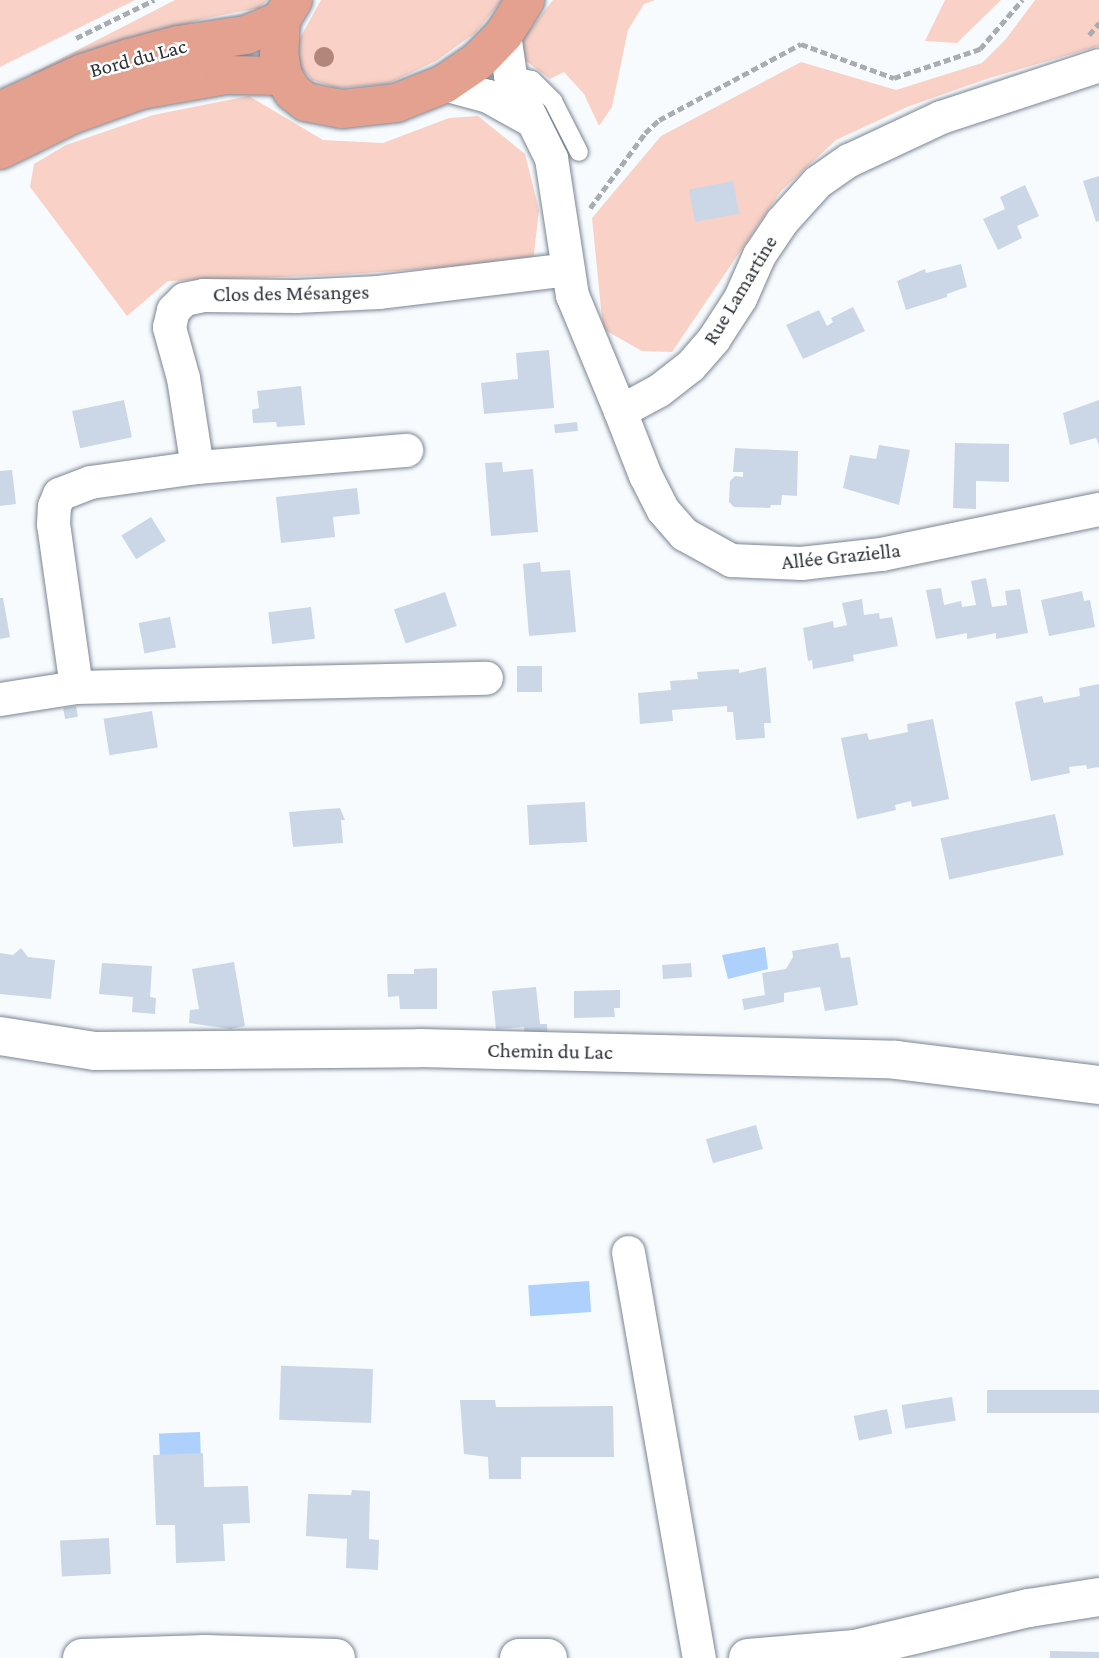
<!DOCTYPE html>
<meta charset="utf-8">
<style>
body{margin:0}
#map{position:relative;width:1099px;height:1658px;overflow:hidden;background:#f8fbfe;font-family:"Crimson Pro",serif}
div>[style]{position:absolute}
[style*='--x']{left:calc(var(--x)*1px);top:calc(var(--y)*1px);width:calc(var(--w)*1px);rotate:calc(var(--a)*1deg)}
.green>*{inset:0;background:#f9d1c6}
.water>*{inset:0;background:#aed0fc;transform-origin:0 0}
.building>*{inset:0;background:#cbd7e6;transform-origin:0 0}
.path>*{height:4.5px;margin-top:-2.25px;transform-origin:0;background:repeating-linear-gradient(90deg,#a9adb1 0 7px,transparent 0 10.5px)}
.roads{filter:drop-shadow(0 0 2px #7a8593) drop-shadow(0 0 2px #7a8593)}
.service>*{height:18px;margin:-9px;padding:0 9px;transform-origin:9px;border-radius:9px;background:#fff}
.minor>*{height:33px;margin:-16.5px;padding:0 16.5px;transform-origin:16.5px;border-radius:16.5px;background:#fff}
.tertiary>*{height:38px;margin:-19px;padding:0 19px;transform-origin:19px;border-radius:19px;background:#fff}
.primary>*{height:38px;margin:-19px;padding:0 19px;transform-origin:19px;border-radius:19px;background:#e4a18f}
.trees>*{width:20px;height:20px;margin:-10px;border-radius:50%;background:#b2867b}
span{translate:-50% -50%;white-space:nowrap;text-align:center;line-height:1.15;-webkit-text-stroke:5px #fff;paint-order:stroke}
.street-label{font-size:21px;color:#2d3237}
</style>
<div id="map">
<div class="green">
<i style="clip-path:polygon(0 0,135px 0,0 67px)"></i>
<i style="clip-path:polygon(175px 0,267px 0,259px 8px,202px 19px,31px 79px,31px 74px)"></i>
<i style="clip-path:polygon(321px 0,502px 0,475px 33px,436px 61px,387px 84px,338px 88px,312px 80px,300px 67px,298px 42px)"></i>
<i style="clip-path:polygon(553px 0,655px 0,644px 4px,628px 30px,612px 107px,599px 126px,584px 94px,564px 72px,550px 79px,522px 58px,522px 40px)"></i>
<i style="clip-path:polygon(945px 0,1001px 0,957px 43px,925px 41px)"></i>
<i style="clip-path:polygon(1035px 0,1099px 0,1099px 46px,986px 79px,907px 107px,836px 140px,781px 191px,672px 352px,642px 351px,603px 329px,592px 218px,661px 136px,801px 62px,896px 90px,982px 63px,1006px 39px)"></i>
<i style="clip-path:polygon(249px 96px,323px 140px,383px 143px,449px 118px,478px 116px,525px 154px,539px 210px,533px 262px,334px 275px,168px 281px,127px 316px,30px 187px,34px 164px,66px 145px,153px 115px)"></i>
</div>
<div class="water">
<i style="clip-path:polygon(765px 947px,768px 969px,728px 979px,722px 955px)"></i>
<i style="left:589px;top:1281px;width:31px;height:61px;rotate:86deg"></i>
<i style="left:200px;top:1432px;width:25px;height:41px;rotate:88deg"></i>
</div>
<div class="building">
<i style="clip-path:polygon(1099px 176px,1099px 221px,1096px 222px,1083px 181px)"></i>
<i style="left:733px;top:181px;width:33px;height:45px;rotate:79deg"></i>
<i style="clip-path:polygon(1025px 185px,1039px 216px,1017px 226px,1022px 238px,998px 250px,983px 219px,1005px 209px,1000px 197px)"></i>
<i style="clip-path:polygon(961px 264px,967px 287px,947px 294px,947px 297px,906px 310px,897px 281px,925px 269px,926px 273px)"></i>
<i style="clip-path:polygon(853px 307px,865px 331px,803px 359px,786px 325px,819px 310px,827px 326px,833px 322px,831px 318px)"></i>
<i style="clip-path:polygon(549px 350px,554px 408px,484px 414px,481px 383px,518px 379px,516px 353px)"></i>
<i style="clip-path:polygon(301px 386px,305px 425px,277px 427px,276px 422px,253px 423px,252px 410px,259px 408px,257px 391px)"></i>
<i style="left:124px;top:400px;width:38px;height:53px;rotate:78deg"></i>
<i style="clip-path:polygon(1099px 400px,1099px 445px,1096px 438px,1070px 445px,1063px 413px)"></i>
<i style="left:577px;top:422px;width:9px;height:23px;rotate:84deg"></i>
<i style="clip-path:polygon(955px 443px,1009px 444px,1009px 482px,976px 481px,976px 509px,953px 508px)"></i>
<i style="clip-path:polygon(879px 445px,910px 450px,899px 505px,843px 488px,850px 455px,876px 459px)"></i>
<i style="clip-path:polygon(735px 448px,798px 451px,797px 496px,782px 495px,781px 505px,771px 505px,770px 508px,734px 507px,729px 502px,730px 481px,735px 476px,743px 477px,743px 472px,733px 472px)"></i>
<i style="clip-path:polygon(502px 462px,503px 472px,533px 469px,538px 532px,491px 536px,485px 463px)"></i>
<i style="clip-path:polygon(12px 470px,16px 504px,0 506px,0 471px)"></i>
<i style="clip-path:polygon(357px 488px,360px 514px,333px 517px,335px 537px,281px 543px,276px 497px)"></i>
<i style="left:151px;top:517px;width:28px;height:35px;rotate:58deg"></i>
<i style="clip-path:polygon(540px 562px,541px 572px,570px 570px,576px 632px,529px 636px,523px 564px)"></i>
<i style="clip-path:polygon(986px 578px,992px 607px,1007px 605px,1005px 591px,1020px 589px,1028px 633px,996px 639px,996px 633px,967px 639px,967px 633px,936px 639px,926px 590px,941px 588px,944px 605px,961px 601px,962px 607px,976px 605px,971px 581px)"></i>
<i style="clip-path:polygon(1082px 591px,1084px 601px,1090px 600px,1095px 627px,1049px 636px,1041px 600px)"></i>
<i style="left:445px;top:592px;width:36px;height:54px;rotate:71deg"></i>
<i style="clip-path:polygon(0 598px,3px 598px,10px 637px,0 639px)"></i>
<i style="clip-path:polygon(862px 599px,864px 615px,879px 613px,880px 619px,892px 617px,898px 646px,853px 655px,854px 661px,813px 669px,812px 660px,808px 661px,803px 628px,833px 621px,834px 628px,847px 625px,842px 603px)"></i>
<i style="left:311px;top:607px;width:32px;height:43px;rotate:83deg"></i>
<i style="left:170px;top:617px;width:31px;height:32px;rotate:79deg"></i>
<i style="left:542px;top:666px;width:26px;height:25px;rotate:90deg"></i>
<i style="clip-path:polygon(766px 667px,771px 723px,764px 723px,765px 738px,736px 740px,733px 712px,727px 712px,727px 706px,672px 710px,673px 721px,640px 724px,638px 693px,671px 690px,670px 681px,698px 679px,697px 672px,739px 669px,739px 673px)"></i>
<i style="clip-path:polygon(1099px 684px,1099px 767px,1087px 769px,1086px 765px,1069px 767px,1070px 773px,1031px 781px,1015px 702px,1042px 696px,1044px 703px,1080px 696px,1079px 688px)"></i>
<i style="left:76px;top:706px;width:11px;height:13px;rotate:80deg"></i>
<i style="left:152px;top:711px;width:37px;height:49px;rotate:81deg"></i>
<i style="clip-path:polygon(933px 719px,949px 799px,912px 807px,911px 801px,895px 805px,896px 810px,857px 819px,841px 738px,867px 733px,869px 740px,908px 732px,907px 724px)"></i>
<i style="left:585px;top:802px;width:40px;height:58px;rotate:87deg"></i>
<i style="clip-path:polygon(340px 808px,345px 820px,341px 820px,343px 843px,293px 847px,289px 812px)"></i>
<i style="left:1055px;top:814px;width:42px;height:117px;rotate:78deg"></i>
<i style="clip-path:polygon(838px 943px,841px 958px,850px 957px,858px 1005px,825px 1011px,820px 987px,784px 993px,784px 1002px,744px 1010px,742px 999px,765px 995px,762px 973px,786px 969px,793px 957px,792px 951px)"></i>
<i style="clip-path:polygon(21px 948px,28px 957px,55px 960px,51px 999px,0 994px,0 953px,13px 955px)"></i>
<i style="clip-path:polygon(234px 962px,245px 1026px,231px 1029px,189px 1023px,190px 1010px,199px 1009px,192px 969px)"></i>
<i style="clip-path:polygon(102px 963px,152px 966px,150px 997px,156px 998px,155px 1014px,132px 1012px,133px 997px,99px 994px)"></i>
<i style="left:691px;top:963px;width:14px;height:29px;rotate:86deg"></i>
<i style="clip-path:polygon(437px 968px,437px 1009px,400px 1009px,399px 996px,388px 997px,387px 974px,414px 974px,414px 969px)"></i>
<i style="clip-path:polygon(536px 987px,540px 1024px,547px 1024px,548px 1042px,526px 1044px,524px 1027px,496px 1029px,492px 991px)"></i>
<i style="clip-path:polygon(620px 990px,620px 1008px,614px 1008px,615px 1017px,574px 1018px,574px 991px)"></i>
<i style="left:756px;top:1125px;width:25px;height:52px;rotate:74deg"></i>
<i style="left:373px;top:1369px;width:54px;height:92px;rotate:92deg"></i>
<i style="left:1099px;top:1390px;width:23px;height:112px;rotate:90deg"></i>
<i style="left:952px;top:1397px;width:24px;height:51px;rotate:81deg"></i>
<i style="clip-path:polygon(460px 1400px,495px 1400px,496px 1407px,613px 1406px,614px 1457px,521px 1457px,521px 1479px,489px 1479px,488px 1457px,464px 1454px)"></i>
<i style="left:887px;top:1409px;width:25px;height:34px;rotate:78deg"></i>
<i style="clip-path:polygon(203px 1453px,204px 1487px,248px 1486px,250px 1523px,223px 1524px,225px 1561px,176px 1563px,175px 1525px,156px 1525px,153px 1455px)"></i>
<i style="clip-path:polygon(352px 1490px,370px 1491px,369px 1539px,379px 1540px,378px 1570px,346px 1568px,347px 1539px,306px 1536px,308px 1494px,351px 1495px)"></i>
<i style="left:109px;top:1538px;width:36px;height:49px;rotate:87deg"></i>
<i style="clip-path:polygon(1050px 1651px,1099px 1652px,1099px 1658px,1050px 1658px)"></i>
</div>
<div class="path">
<i style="--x:1089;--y:35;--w:16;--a:-50"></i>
<i style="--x:76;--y:38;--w:87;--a:-26"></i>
<i style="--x:590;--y:208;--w:93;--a:-53.7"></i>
<i style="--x:645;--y:133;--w:19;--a:-43"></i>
<i style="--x:659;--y:120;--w:161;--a:-28.2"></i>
<i style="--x:801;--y:44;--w:99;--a:20.1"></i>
<i style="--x:894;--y:78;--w:91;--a:-18.6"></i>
<i style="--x:980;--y:49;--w:65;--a:-49.4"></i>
</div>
<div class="roads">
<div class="service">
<i style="--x:510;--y:75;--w:23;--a:13"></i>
<i style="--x:532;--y:80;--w:30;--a:45"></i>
<i style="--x:553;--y:101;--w:57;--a:63"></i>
</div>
<div class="minor">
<i style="--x:504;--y:34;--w:41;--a:81.7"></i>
<i style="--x:510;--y:75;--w:93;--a:63.7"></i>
<i style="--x:551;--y:158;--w:139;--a:81.3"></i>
<i style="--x:572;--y:295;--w:126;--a:67.5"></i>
<i style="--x:620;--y:411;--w:44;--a:-28.3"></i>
<i style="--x:659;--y:390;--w:39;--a:-38"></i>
<i style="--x:690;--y:366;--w:37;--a:-49"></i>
<i style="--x:714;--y:338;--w:48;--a:-57"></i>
<i style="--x:740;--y:298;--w:47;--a:-66.2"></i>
<i style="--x:759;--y:255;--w:40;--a:-56"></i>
<i style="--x:781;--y:222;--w:54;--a:-48"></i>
<i style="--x:817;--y:182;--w:39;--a:-35"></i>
<i style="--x:849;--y:160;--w:102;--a:-25.1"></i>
<i style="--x:941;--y:117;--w:166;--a:-18.2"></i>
<i style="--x:444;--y:84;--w:46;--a:15.3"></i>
<i style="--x:488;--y:96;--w:49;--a:29.2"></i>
<i style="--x:620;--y:411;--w:69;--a:68.7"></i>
<i style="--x:645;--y:475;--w:39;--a:63"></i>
<i style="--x:663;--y:510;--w:32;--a:49"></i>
<i style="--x:684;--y:534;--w:54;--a:29"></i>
<i style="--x:731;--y:560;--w:70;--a:2.5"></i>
<i style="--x:801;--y:563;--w:81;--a:-6.4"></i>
<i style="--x:881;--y:554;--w:223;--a:-11.7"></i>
<i style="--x:197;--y:467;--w:210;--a:-4.7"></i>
<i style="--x:76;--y:687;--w:410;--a:-1.3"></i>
<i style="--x:0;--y:699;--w:77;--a:-9"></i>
<i style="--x:76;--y:687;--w:165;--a:-98"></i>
<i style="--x:53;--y:524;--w:18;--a:-87"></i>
<i style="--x:54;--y:506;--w:13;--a:-67"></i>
<i style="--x:59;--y:494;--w:33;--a:-21"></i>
<i style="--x:90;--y:482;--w:108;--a:-8"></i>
<i style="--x:197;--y:467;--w:90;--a:-98.9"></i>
<i style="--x:183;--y:378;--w:53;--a:-105.4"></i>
<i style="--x:169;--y:327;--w:17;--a:-77"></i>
<i style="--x:173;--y:310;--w:16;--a:-45"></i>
<i style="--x:184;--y:299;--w:19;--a:-12"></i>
<i style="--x:203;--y:295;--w:93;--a:0.6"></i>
<i style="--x:296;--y:296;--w:82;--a:-2.8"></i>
<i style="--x:378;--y:292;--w:191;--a:-6.9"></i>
<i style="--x:628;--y:1252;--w:412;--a:80.1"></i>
</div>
<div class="tertiary">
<i style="--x:0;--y:1036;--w:96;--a:9"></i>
<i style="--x:95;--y:1051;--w:325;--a:-0.5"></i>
<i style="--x:420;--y:1048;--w:476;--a:1.4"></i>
<i style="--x:896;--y:1060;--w:205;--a:7"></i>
<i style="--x:82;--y:1658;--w:123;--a:-1.9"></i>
<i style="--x:205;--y:1654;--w:131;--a:1.7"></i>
<i style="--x:519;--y:1658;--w:29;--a:0"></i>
<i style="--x:748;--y:1658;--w:107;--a:-4.8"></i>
<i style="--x:855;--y:1649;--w:179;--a:-13.3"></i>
<i style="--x:1029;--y:1608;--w:71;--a:-8.9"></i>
</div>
<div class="primary">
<i style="--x:293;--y:0;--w:23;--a:121"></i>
<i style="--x:281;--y:20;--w:34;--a:93"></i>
<i style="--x:279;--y:54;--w:22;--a:80"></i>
<i style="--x:283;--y:76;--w:19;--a:58"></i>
<i style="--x:293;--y:92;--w:16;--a:38"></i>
<i style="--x:306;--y:102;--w:37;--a:11"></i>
<i style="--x:342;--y:109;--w:54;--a:-6.3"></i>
<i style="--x:396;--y:103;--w:52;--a:-21.6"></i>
<i style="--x:444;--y:84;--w:41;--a:-34.1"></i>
<i style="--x:478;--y:61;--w:37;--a:-46"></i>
<i style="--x:504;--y:34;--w:40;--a:-58"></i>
<i style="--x:0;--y:111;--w:91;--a:-24.6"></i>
<i style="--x:83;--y:73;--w:48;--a:-18.1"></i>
<i style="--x:129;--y:58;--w:51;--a:-14.9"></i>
<i style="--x:178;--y:45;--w:69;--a:-8.4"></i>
<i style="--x:246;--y:35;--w:38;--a:-23"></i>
<i style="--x:0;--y:150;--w:79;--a:-26.2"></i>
<i style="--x:71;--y:115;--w:74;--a:-19.7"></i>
<i style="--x:141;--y:90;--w:86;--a:-10"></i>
<i style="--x:226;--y:75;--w:57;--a:1"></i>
</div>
</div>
<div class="trees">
<i style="left:324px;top:57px"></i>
</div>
<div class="street-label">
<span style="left:138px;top:58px;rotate:-15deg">Bord du Lac</span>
<span style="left:740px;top:290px;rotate:-59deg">Rue Lamartine</span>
<span style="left:291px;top:293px;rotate:-1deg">Clos des Mésanges</span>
<span style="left:841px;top:556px;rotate:-6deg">Allée Graziella</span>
<span style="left:550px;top:1051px;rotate:1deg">Chemin du Lac</span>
</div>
</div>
